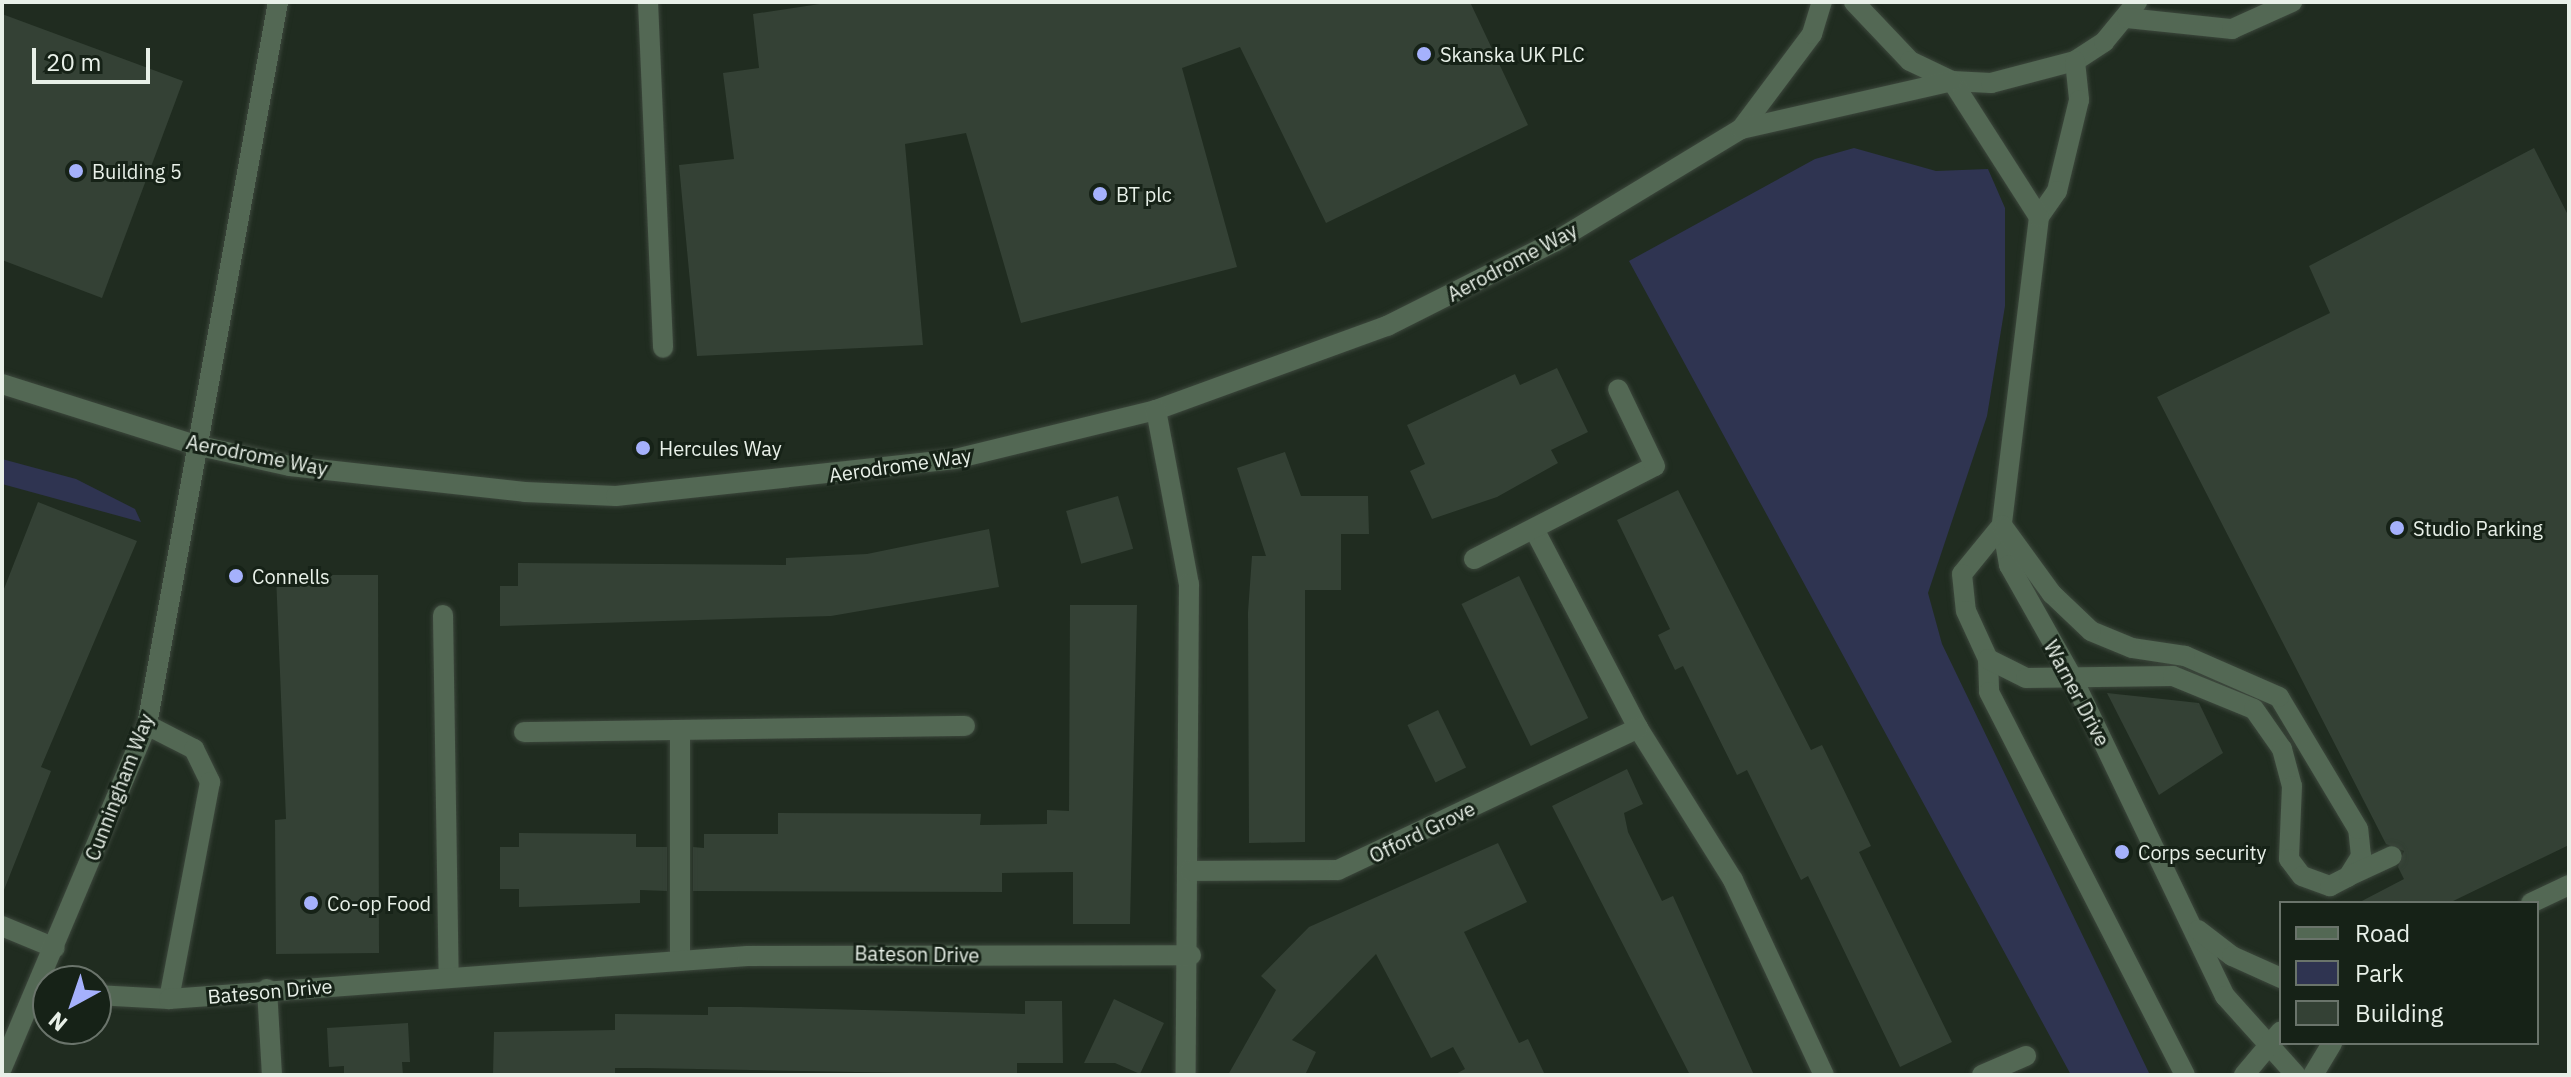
<!DOCTYPE html>
<style>
body{margin:0}
#map{position:relative;width:2571px;height:1077px;overflow:hidden;background:#202c20;font-family:"IBM Plex Sans",sans-serif}
div>[style]{position:absolute}
[style*='--x']{left:calc(var(--x)*1px);top:calc(var(--y)*1px);width:calc(var(--w)*1px);rotate:calc(var(--a)*1deg)}
.green>*{inset:0;background:#2f3451}
.building>*{inset:0;background:#344135;transform-origin:0 0}
.roads{filter:drop-shadow(0 0 2px #3c473c) drop-shadow(0 0 2px #3c473c)}
.minor>*{height:20px;margin:-10px;padding:0 10px;transform-origin:10px;border-radius:10px;background:#536854}
.dots>*{width:22px;height:22px;translate:-50% -50%;box-sizing:border-box;border:4px solid #162217;border-radius:50%}
span{translate:-50% -50%;white-space:nowrap;text-align:center;line-height:1.15;-webkit-text-stroke:6px #162217;paint-order:stroke}
.poi-label{font-size:20px;color:#e8f0e8}
.left{translate:0 -50%;text-align:left}
.street-label{font-size:20px;color:#e8f0e8}
.frame{position:absolute;inset:0;border:4px solid #e8f0e8;pointer-events:none}
.legend{position:absolute;left:2279px;top:901px;width:260px;height:144px;box-sizing:border-box;background:#162217;border:2px solid #6a746b;margin:0;padding:10px 14px;list-style:none;font-size:24px;color:#e8f0e8}
.legend li{display:flex;align-items:center;gap:16px;height:40px}
.legend b{width:40px;border:2px solid #6a746b}
.north{position:absolute;left:32px;top:965px;width:80px;height:80px;box-sizing:border-box;background:#162217;border:2px solid #6a746b;border-radius:50%;rotate:220deg;font-size:22px;font-weight:700;line-height:32px;text-align:center;color:#e8f0e8}
.north::after{content:'';display:block;margin:auto;width:28px;height:36px;background:#a5b1fc;clip-path:polygon(50% 0,100% 100%,50% 72%,0 100%)}
.scale{position:absolute;left:32px;top:48px;width:118px;height:36px;box-sizing:border-box;border:4px solid #e8f0e8;border-top:0;padding-left:10px;font-size:24px;line-height:28px;white-space:nowrap;color:#e8f0e8;-webkit-text-stroke:6px #162217;paint-order:stroke}
</style>
<div id="map">
<div class="green">
<i style="clip-path:polygon(1854px 148px,1936px 171px,1988px 169px,2005px 208px,2005px 306px,1987px 416px,1928px 593px,1942px 644px,2150px 1075px,2071px 1075px,1629px 261px,1815px 159px)"></i>
<i style="clip-path:polygon(2px 459px,76px 479px,135px 509px,141px 522px,2px 484px)"></i>
</div>
<div class="building">
<i style="clip-path:polygon(833px 2px,1470px 2px,1528px 125px,1326px 223px,1240px 47px,1182px 68px,1237px 267px,1021px 323px,966px 133px,905px 144px,923px 345px,697px 356px,679px 165px,734px 159px,723px 73px,759px 68px,753px 14px)"></i>
<i style="clip-path:polygon(2px 14px,183px 81px,102px 298px,2px 260px)"></i>
<i style="clip-path:polygon(2534px 148px,2569px 217px,2569px 845px,2449px 903px,2358px 903px,2404px 879px,2398px 867px,2404px 851px,2386px 844px,2157px 397px,2330px 313px,2309px 266px)"></i>
<i style="clip-path:polygon(1557px 368px,1588px 432px,1551px 450px,1558px 463px,1497px 497px,1432px 519px,1410px 471px,1425px 464px,1407px 425px,1515px 374px,1520px 385px)"></i>
<i style="clip-path:polygon(1285px 452px,1301px 496px,1368px 496px,1369px 534px,1341px 534px,1341px 590px,1305px 590px,1305px 842px,1249px 843px,1248px 612px,1252px 556px,1266px 556px,1237px 468px)"></i>
<i style="clip-path:polygon(1678px 490px,1811px 750px,1822px 745px,1871px 846px,1859px 852px,1952px 1042px,1900px 1067px,1808px 876px,1801px 880px,1747px 770px,1737px 775px,1683px 666px,1675px 670px,1658px 635px,1670px 629px,1617px 520px)"></i>
<i style="left:1118px;top:496px;width:55px;height:54px;rotate:74deg"></i>
<i style="clip-path:polygon(38px 502px,137px 541px,41px 767px,51px 771px,4px 890px,2px 594px)"></i>
<i style="clip-path:polygon(989px 529px,999px 587px,831px 616px,500px 626px,500px 586px,518px 586px,518px 563px,786px 565px,786px 558px,867px 554px)"></i>
<i style="clip-path:polygon(276px 575px,378px 575px,379px 953px,276px 954px,275px 820px,286px 819px)"></i>
<i style="left:1519px;top:576px;width:158px;height:64px;rotate:64deg"></i>
<i style="clip-path:polygon(1070px 605px,1137px 605px,1130px 924px,1073px 924px,1073px 872px,1002px 873px,1002px 892px,693px 891px,693px 847px,704px 848px,704px 834px,778px 834px,778px 813px,981px 814px,980px 825px,1047px 824px,1047px 810px,1069px 811px)"></i>
<i style="clip-path:polygon(2107px 693px,2199px 703px,2223px 753px,2159px 795px)"></i>
<i style="left:1438px;top:710px;width:64px;height:34px;rotate:64deg"></i>
<i style="clip-path:polygon(1627px 769px,1643px 804px,1624px 813px,1628px 832px,1662px 901px,1673px 896px,1754px 1075px,1690px 1075px,1552px 806px)"></i>
<i style="clip-path:polygon(519px 833px,636px 834px,636px 847px,667px 847px,667px 891px,640px 890px,640px 903px,519px 907px,519px 889px,500px 889px,500px 847px,519px 847px)"></i>
<i style="clip-path:polygon(1498px 843px,1527px 902px,1464px 932px,1519px 1043px,1528px 1039px,1545px 1075px,1454px 1075px,1465px 1069px,1453px 1047px,1431px 1058px,1376px 954px,1292px 1040px,1316px 1052px,1305px 1075px,1228px 1075px,1276px 990px,1261px 976px,1309px 927px)"></i>
<i style="clip-path:polygon(1114px 999px,1164px 1023px,1140px 1074px,1115px 1063px,1084px 1063px)"></i>
<i style="clip-path:polygon(1025px 1001px,1062px 1001px,1063px 1063px,1017px 1063px,1017px 1075px,645px 1068px,615px 1068px,615px 1075px,493px 1075px,494px 1032px,615px 1030px,615px 1014px,708px 1015px,708px 1007px,740px 1007px,1025px 1014px)"></i>
<i style="clip-path:polygon(408px 1023px,410px 1062px,402px 1062px,403px 1075px,344px 1075px,344px 1066px,329px 1067px,327px 1028px)"></i>
</div>
<div class="roads">
<div class="minor">
<i style="--x:648;--y:2;--w:346;--a:87.5"></i>
<i style="--x:1854;--y:2;--w:81;--a:46.5"></i>
<i style="--x:1910;--y:61;--w:47;--a:25.5"></i>
<i style="--x:1952;--y:81;--w:39;--a:3"></i>
<i style="--x:1991;--y:83;--w:87;--a:-14.7"></i>
<i style="--x:2075;--y:61;--w:35;--a:-33"></i>
<i style="--x:2104;--y:42;--w:52;--a:-50.5"></i>
<i style="--x:2127;--y:18;--w:106;--a:6"></i>
<i style="--x:2232;--y:29;--w:66;--a:-24.2"></i>
<i style="--x:2075;--y:61;--w:39;--a:84"></i>
<i style="--x:2079;--y:100;--w:94;--a:103.6"></i>
<i style="--x:2057;--y:191;--w:32;--a:125"></i>
<i style="--x:2039;--y:217;--w:310;--a:96.9"></i>
<i style="--x:2002;--y:525;--w:41;--a:80.1"></i>
<i style="--x:2009;--y:565;--w:129;--a:60.6"></i>
<i style="--x:2072;--y:677;--w:354;--a:64.4"></i>
<i style="--x:2225;--y:996;--w:106;--a:48.1"></i>
<i style="--x:1952;--y:81;--w:161;--a:57.4"></i>
<i style="--x:1741;--y:129;--w:119;--a:-53.2"></i>
<i style="--x:1812;--y:34;--w:34;--a:-73"></i>
<i style="--x:2;--y:384;--w:202;--a:17.5"></i>
<i style="--x:195;--y:445;--w:97;--a:12.5"></i>
<i style="--x:290;--y:466;--w:236;--a:6.3"></i>
<i style="--x:525;--y:492;--w:91;--a:2.5"></i>
<i style="--x:616;--y:496;--w:341;--a:-6.2"></i>
<i style="--x:955;--y:459;--w:207;--a:-13.7"></i>
<i style="--x:1156;--y:410;--w:246;--a:-20"></i>
<i style="--x:1387;--y:326;--w:189;--a:-26.7"></i>
<i style="--x:1556;--y:241;--w:216;--a:-31.2"></i>
<i style="--x:1741;--y:129;--w:216;--a:-12.8"></i>
<i style="--x:1156;--y:410;--w:177;--a:79.3"></i>
<i style="--x:1189;--y:584;--w:491;--a:90.4"></i>
<i style="--x:2002;--y:525;--w:63;--a:129.2"></i>
<i style="--x:1962;--y:574;--w:37;--a:84"></i>
<i style="--x:1966;--y:611;--w:53;--a:65.4"></i>
<i style="--x:1988;--y:659;--w:33;--a:88"></i>
<i style="--x:1989;--y:692;--w:430;--a:62.9"></i>
<i style="--x:1534;--y:529;--w:225;--a:62.4"></i>
<i style="--x:1638;--y:728;--w:179;--a:58"></i>
<i style="--x:1733;--y:880;--w:215;--a:65"></i>
<i style="--x:1474;--y:559;--w:203;--a:-27.2"></i>
<i style="--x:1655;--y:466;--w:85;--a:-115.7"></i>
<i style="--x:443;--y:615;--w:362;--a:89.1"></i>
<i style="--x:1988;--y:659;--w:42;--a:26.6"></i>
<i style="--x:2026;--y:678;--w:147;--a:-0.8"></i>
<i style="--x:2173;--y:676;--w:87;--a:22.2"></i>
<i style="--x:2254;--y:709;--w:49;--a:55"></i>
<i style="--x:2282;--y:749;--w:38;--a:75"></i>
<i style="--x:2292;--y:786;--w:73;--a:92.4"></i>
<i style="--x:2289;--y:859;--w:21;--a:53"></i>
<i style="--x:2302;--y:876;--w:30;--a:20"></i>
<i style="--x:2330;--y:886;--w:20;--a:-27"></i>
<i style="--x:2348;--y:877;--w:25;--a:-58"></i>
<i style="--x:2361;--y:856;--w:27;--a:-96"></i>
<i style="--x:2358;--y:829;--w:154;--a:-120.9"></i>
<i style="--x:2279;--y:697;--w:103;--a:-156.4"></i>
<i style="--x:2185;--y:656;--w:54;--a:-171.4"></i>
<i style="--x:2132;--y:648;--w:44;--a:-157.5"></i>
<i style="--x:2091;--y:631;--w:54;--a:-136.5"></i>
<i style="--x:2052;--y:594;--w:82;--a:-126"></i>
<i style="--x:147;--y:725;--w:53;--a:27.1"></i>
<i style="--x:194;--y:749;--w:37;--a:64"></i>
<i style="--x:210;--y:782;--w:221;--a:100.7"></i>
<i style="--x:524;--y:732;--w:441;--a:-0.8"></i>
<i style="--x:680;--y:735;--w:226;--a:90"></i>
<i style="--x:1190;--y:871;--w:148;--a:-0.4"></i>
<i style="--x:1338;--y:870;--w:332;--a:-25.3"></i>
<i style="--x:2349;--y:876;--w:47;--a:-24.9"></i>
<i style="--x:2531;--y:903;--w:42;--a:-25.3"></i>
<i style="--x:2;--y:926;--w:57;--a:22.5"></i>
<i style="--x:2198;--y:930;--w:43;--a:37.4"></i>
<i style="--x:2232;--y:956;--w:54;--a:24.2"></i>
<i style="--x:267;--y:989;--w:86;--a:86.7"></i>
<i style="--x:96;--y:995;--w:73;--a:3.1"></i>
<i style="--x:169;--y:999;--w:580;--a:-4.25"></i>
<i style="--x:747;--y:956;--w:444;--a:-0.1"></i>
<i style="--x:2;--y:1068;--w:372;--a:-67.1"></i>
<i style="--x:147;--y:725;--w:735;--a:-79.73"></i>
<i style="--x:1982;--y:1075;--w:48;--a:-23.4"></i>
<i style="--x:2244;--y:1075;--w:57;--a:-49.9"></i>
<i style="--x:2313;--y:1075;--w:37;--a:-59"></i>
</div>
</div>
<div class="dots">
<i style="left:1424px;top:54px;background:#a5b1fc"></i>
<i style="left:76px;top:171px;background:#a5b1fc"></i>
<i style="left:1100px;top:194px;background:#a5b1fc"></i>
<i style="left:643px;top:448px;background:#a5b1fc"></i>
<i style="left:2397px;top:528px;background:#a5b1fc"></i>
<i style="left:236px;top:576px;background:#a5b1fc"></i>
<i style="left:2122px;top:852px;background:#a5b1fc"></i>
<i style="left:311px;top:903px;background:#a5b1fc"></i>
</div>
<div class="poi-label">
<span class="left" style="left:1440px;top:54px">Skanska UK PLC</span>
<span class="left" style="left:92px;top:171px">Building 5</span>
<span class="left" style="left:1116px;top:194px">BT plc</span>
<span class="left" style="left:659px;top:448px">Hercules Way</span>
<span class="left" style="left:2413px;top:528px">Studio Parking</span>
<span class="left" style="left:252px;top:576px">Connells</span>
<span class="left" style="left:2138px;top:852px">Corps security</span>
<span class="left" style="left:327px;top:903px">Co-op Food</span>
</div>
<div class="street-label">
<span style="left:1512px;top:262px;rotate:-28deg">Aerodrome Way</span>
<span style="left:257px;top:455px;rotate:11deg">Aerodrome Way</span>
<span style="left:900px;top:465px;rotate:-8deg">Aerodrome Way</span>
<span style="left:2077px;top:693px;rotate:62deg">Warner Drive</span>
<span style="left:119px;top:787px;rotate:-69deg">Cunningham Way</span>
<span style="left:1422px;top:832px;rotate:-26deg">Offord Grove</span>
<span style="left:917px;top:954px;rotate:1deg">Bateson Drive</span>
<span style="left:270px;top:991px;rotate:-5deg">Bateson Drive</span>
</div>
<div class="frame"></div>
<ul class="legend">
<li><b style="height:10px;background:#536854"></b>Road</li>
<li><b style="height:22px;background:#2f3451"></b>Park</li>
<li><b style="height:22px;background:#344135"></b>Building</li>
</ul>
<div class="north">N</div>
<div class="scale">20 m</div>
</div>
